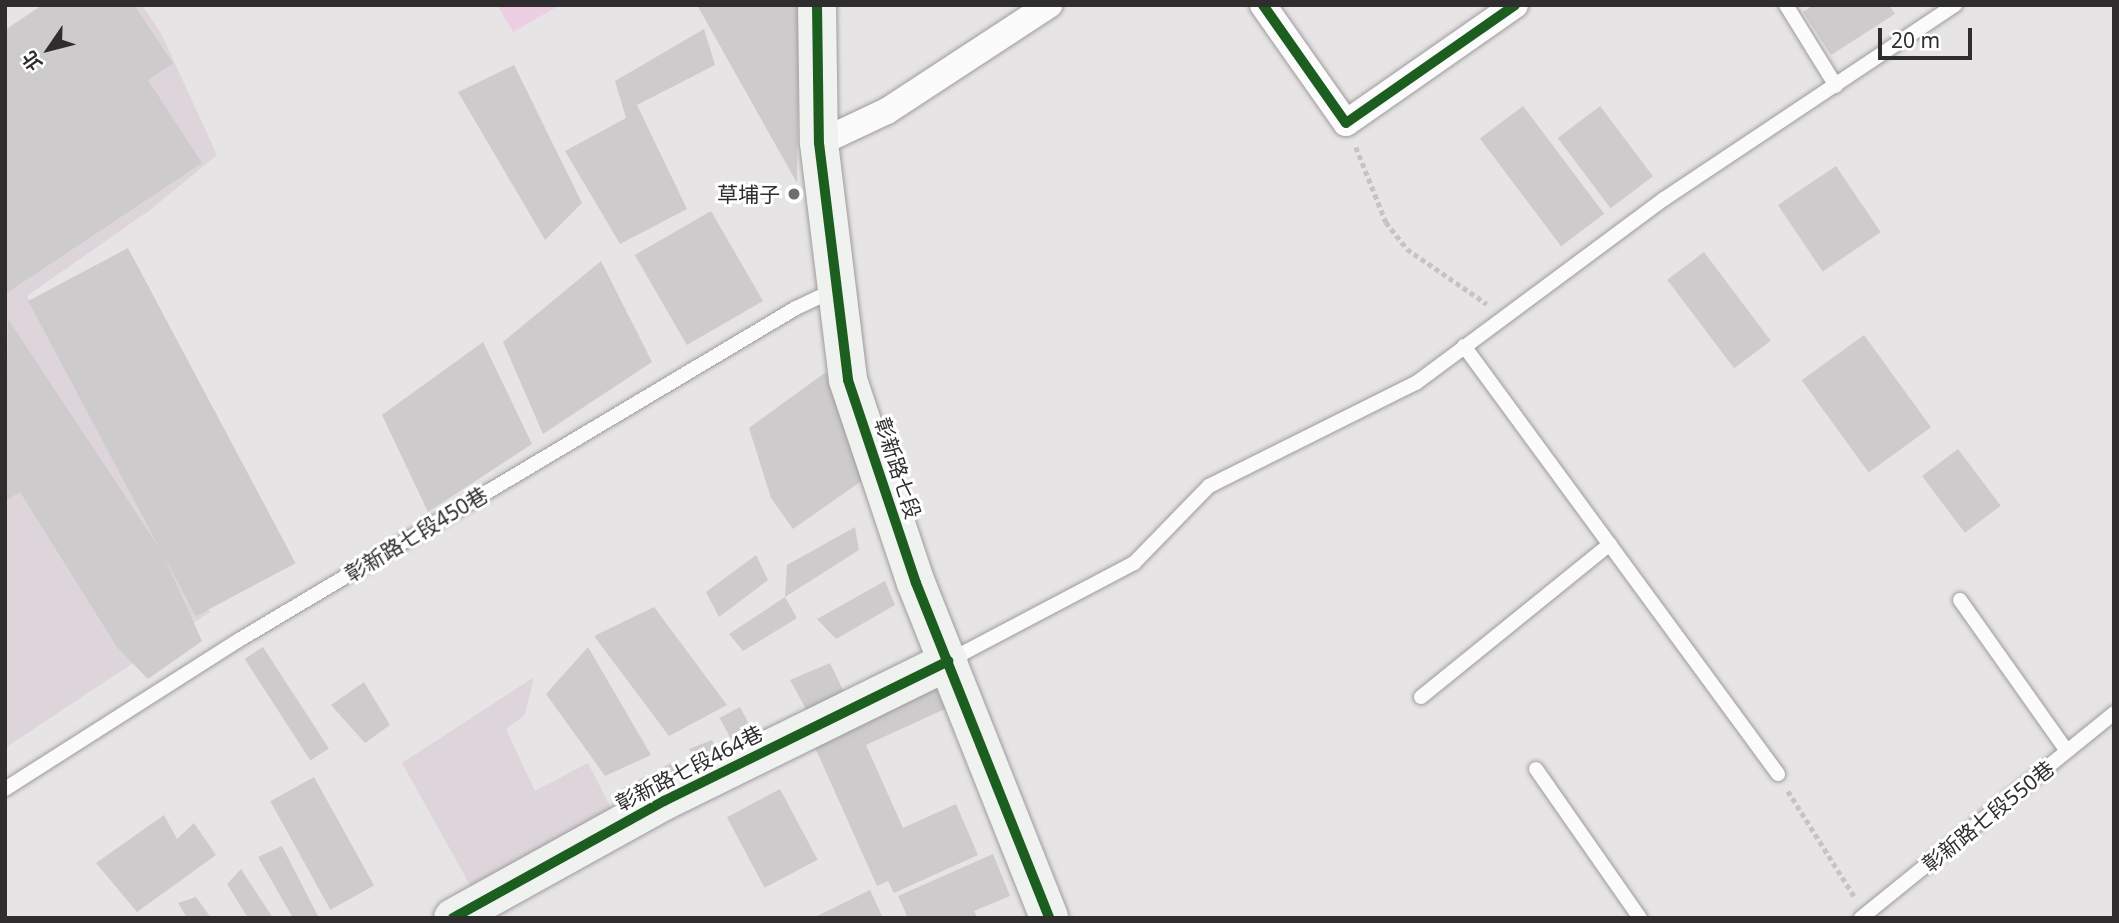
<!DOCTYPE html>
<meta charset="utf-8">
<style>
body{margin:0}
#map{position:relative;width:2119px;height:923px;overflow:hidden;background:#e7e4e6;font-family:"Noto Sans","Noto Sans TC",sans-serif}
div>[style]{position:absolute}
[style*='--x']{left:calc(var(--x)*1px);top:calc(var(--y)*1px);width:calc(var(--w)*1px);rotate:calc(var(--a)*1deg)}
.built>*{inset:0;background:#ddd5da}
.green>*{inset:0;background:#eecee2}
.building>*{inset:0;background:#cdcbcc;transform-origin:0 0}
.path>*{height:4.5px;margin-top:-2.25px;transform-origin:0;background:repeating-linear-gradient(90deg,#c4c4c4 0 5px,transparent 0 8.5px)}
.roads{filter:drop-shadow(0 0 2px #9e9b9d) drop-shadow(0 0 2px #9e9b9d)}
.lane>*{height:14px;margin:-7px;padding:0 7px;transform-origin:7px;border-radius:7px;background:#fbfbfb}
.street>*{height:26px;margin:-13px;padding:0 13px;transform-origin:13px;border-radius:13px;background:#fbfbfb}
.secondary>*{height:38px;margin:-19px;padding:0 19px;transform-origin:19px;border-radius:19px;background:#f0f2ef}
.cycleway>*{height:10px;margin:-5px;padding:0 5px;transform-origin:5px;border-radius:5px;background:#1b5e20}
.dots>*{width:19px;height:19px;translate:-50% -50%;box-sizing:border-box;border:4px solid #fff;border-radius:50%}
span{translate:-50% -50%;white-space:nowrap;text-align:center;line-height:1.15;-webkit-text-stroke:6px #fff;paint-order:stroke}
.poi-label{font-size:21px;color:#2f2d2e}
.right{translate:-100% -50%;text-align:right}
.street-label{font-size:21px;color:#2f2d2e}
.frame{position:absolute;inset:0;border:7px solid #2f2d2e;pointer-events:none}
.north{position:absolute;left:14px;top:14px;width:70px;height:70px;-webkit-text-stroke:5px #fff;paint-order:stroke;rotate:235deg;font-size:19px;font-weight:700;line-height:28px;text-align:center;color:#2f2d2e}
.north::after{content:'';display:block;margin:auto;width:24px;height:32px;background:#2f2d2e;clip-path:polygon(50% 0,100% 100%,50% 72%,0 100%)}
.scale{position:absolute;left:1878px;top:28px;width:94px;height:32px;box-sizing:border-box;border:4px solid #2f2d2e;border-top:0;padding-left:9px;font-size:21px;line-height:24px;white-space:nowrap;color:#2f2d2e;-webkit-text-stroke:5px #fff;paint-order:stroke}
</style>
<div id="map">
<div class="built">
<i style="clip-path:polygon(45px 5px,142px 5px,161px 33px,217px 155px,150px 210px,27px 296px,210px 612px,5px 748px,5px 31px)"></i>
<i style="clip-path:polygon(534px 677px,525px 715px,506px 729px,535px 791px,588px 763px,614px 814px,475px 894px,402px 763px)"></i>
</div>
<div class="green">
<i style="clip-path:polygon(497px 5px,560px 5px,513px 32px)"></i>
</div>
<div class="building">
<i style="clip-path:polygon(42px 5px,134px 5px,173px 63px,148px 80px,202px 163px,5px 294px,5px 30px)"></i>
<i style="clip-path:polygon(697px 5px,799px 5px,797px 183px)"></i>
<i style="clip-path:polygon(1813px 5px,1889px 5px,1895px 14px,1831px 55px,1803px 12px)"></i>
<i style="clip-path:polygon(704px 29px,715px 65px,637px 105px,687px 209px,620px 244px,565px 151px,626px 118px,615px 81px)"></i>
<i style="clip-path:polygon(514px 65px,582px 203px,545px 240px,458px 92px)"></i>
<i style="left:1523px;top:106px;width:135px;height:54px;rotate:53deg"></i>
<i style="left:1600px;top:106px;width:88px;height:53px;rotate:53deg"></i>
<i style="left:1836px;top:166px;width:80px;height:70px;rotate:56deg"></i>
<i style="left:711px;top:211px;width:104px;height:88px;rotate:60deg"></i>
<i style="left:128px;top:248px;width:357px;height:113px;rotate:62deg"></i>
<i style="left:1704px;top:252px;width:111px;height:46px;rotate:53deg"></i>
<i style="clip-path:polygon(601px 261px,652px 362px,543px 434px,503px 342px)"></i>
<i style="clip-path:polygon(8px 319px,162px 552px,202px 641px,148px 679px,117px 647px,20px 492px,5px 501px)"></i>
<i style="left:1864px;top:335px;width:114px;height:77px;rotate:54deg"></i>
<i style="clip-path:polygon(483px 342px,532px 444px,428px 512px,382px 415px)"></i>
<i style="clip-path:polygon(826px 372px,863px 480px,793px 529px,771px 498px,749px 428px)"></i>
<i style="left:1958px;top:449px;width:71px;height:45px;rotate:53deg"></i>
<i style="clip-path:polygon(855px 527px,859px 550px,785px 597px,797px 618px,743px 651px,729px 634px,785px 597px,787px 565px)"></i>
<i style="clip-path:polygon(756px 555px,768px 580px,719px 617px,706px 592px)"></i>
<i style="clip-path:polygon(885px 581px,895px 605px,836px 639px,817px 619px)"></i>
<i style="clip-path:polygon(654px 607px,727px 705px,669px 736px,594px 636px)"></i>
<i style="left:263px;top:647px;width:121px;height:22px;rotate:57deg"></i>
<i style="clip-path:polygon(588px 647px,651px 755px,605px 776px,546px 694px)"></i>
<i style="clip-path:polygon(923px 659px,945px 709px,866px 745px,903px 828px,956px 804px,978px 855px,894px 893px,888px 881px,877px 886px,800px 714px,807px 711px,790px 680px,830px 663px,845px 694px)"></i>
<i style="clip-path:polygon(364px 682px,390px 725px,365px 743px,331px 705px)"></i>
<i style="left:740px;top:707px;width:34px;height:23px;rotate:62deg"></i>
<i style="clip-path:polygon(712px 740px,720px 758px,700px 765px,689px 749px)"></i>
<i style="clip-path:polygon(673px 762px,684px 778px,627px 805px,623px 788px)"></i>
<i style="left:314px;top:777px;width:124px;height:50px;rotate:61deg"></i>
<i style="left:780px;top:789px;width:80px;height:60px;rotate:62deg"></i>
<i style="clip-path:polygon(164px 815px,177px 839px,194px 823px,216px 855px,137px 912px,96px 863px)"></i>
<i style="clip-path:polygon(282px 846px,319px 918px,293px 918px,258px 857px)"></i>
<i style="clip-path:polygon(993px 854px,1010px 896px,974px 911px,978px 918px,908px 918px,898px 896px)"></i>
<i style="clip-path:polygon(241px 869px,273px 918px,248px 918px,227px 884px)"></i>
<i style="clip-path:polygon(870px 890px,883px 918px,813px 918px)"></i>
<i style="clip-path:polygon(196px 897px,211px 918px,187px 918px,178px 903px)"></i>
</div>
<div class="path">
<i style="--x:1356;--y:147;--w:81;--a:68.2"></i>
<i style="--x:1386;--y:222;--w:34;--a:52"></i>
<i style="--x:1407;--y:249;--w:97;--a:34.5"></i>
<i style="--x:1788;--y:791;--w:124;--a:57.8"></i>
</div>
<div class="roads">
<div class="lane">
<i style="--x:1786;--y:5;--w:95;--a:58.3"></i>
<i style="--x:1464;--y:346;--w:531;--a:53.73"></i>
<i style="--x:1960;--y:600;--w:185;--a:54.7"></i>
<i style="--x:950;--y:660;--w:208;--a:-27.8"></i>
<i style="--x:1134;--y:563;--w:107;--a:-45.8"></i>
<i style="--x:1209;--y:486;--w:231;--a:-26.5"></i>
<i style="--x:1416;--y:383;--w:309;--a:-36.6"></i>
<i style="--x:1664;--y:199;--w:350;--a:-33.7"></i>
<i style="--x:1421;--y:697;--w:243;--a:-39"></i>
<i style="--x:1536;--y:769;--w:182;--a:55.1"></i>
<i style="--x:5;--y:789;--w:277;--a:-32.5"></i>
<i style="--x:239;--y:640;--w:648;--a:-30.8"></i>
<i style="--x:796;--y:308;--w:42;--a:-25.3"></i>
<i style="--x:1861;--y:918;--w:326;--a:-39"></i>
</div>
<div class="street">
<i style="--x:1263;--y:5;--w:144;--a:54.9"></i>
<i style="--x:1346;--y:123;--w:206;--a:-34.9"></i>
<i style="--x:819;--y:143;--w:75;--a:-25.2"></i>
<i style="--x:887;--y:111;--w:194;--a:-33.2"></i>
</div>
<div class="secondary">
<i style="--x:817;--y:5;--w:138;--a:89.2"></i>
<i style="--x:819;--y:143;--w:239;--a:83"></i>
<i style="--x:848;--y:380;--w:214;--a:71.5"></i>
<i style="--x:916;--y:583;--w:360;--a:68.3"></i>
<i style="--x:453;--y:918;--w:241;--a:-29"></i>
<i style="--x:664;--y:801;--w:317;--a:-26.2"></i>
</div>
</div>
<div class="cycleway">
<i style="--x:817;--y:5;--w:138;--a:89.2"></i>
<i style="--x:819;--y:143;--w:239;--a:83"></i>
<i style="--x:848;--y:380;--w:214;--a:71.5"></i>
<i style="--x:916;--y:583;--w:360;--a:68.3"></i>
<i style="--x:1263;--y:5;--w:144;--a:54.9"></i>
<i style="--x:1346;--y:123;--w:206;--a:-34.9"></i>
<i style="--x:453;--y:918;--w:241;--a:-29"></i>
<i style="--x:664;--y:801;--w:317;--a:-26.2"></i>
</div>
<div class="dots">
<i style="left:794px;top:194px;background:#6f6d6e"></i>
</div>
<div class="poi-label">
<span class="right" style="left:780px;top:194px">草埔子</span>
</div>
<div class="street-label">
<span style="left:898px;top:468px;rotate:72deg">彰新路七段</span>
<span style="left:416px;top:534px;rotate:-31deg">彰新路七段450巷</span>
<span style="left:689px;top:768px;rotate:-27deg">彰新路七段464巷</span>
<span style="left:1988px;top:816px;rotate:-39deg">彰新路七段550巷</span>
</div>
<div class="frame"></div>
<div class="north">北</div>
<div class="scale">20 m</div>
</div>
